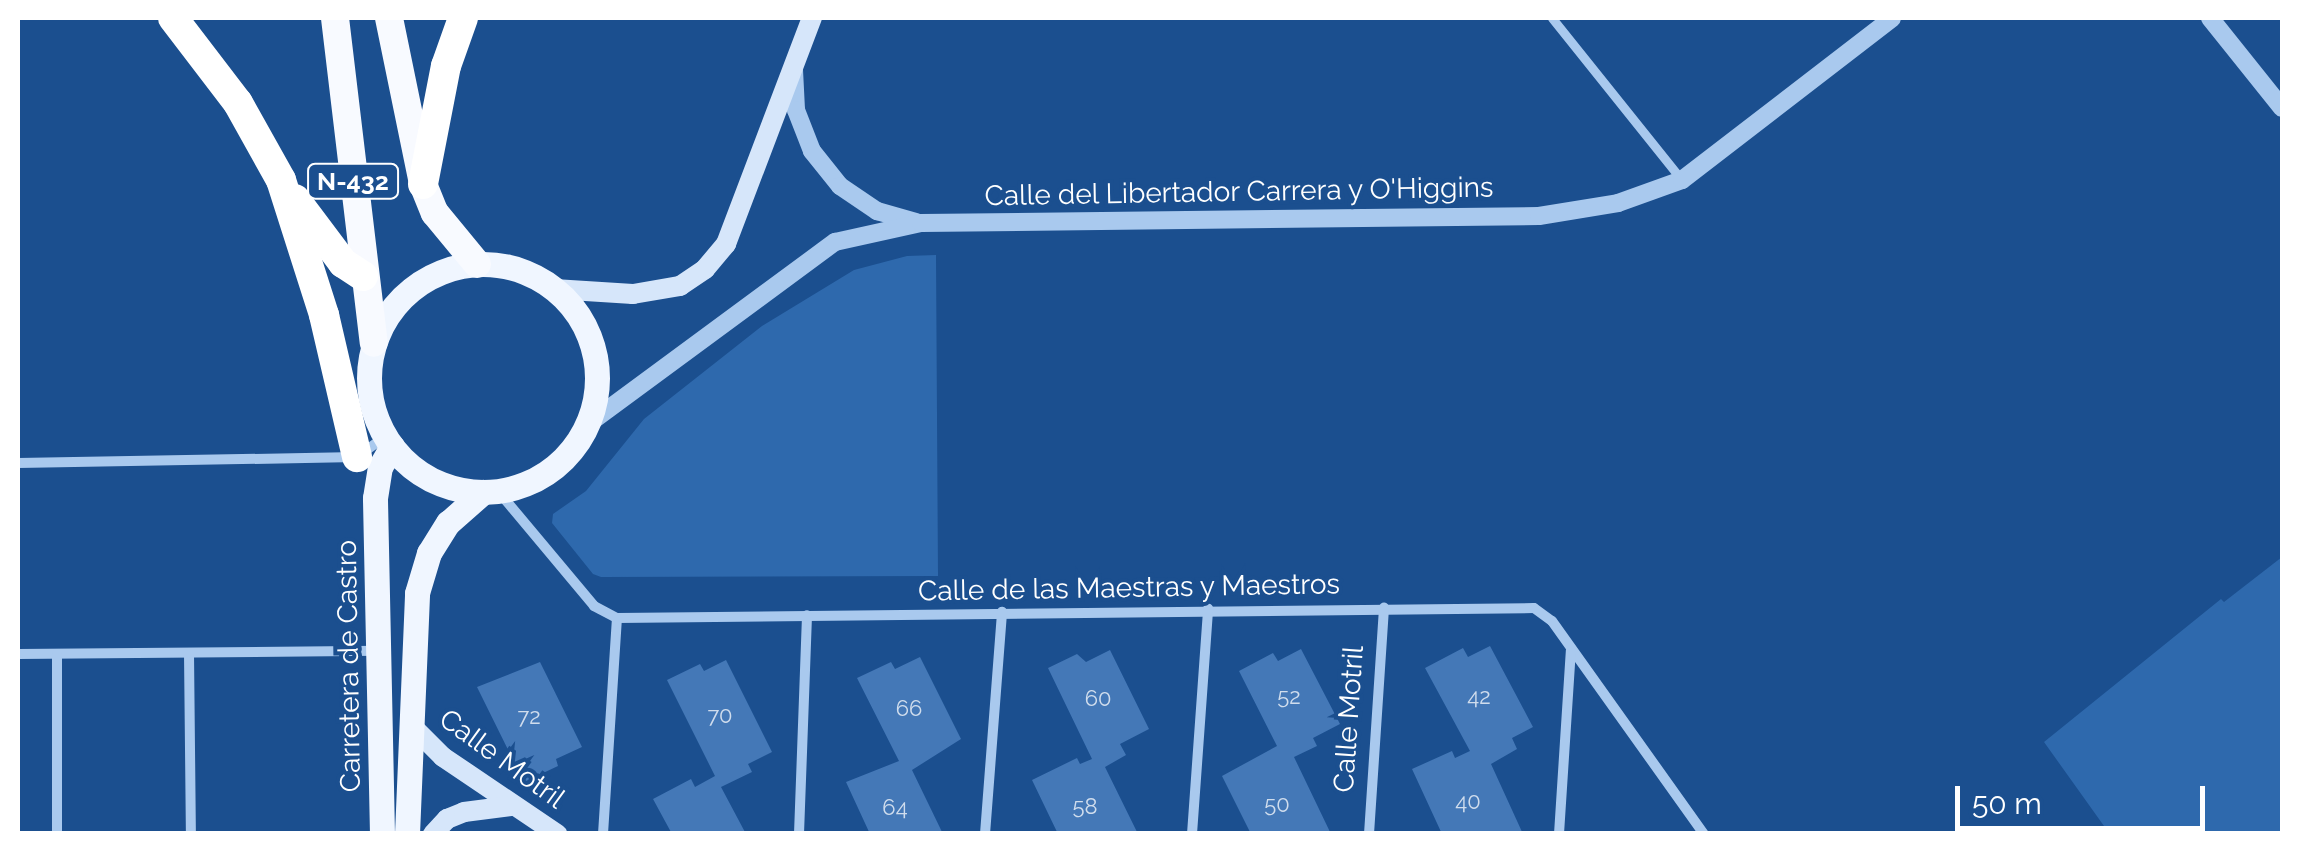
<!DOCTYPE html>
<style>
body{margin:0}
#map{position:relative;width:2300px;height:851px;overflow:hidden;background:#1b4f8f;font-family:Raleway,sans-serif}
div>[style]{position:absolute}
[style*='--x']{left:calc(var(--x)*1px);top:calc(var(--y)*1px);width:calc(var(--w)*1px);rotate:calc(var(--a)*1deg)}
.green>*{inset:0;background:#2e69ad}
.building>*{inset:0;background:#4478b7}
.pedestrian>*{height:9px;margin:-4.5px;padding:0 4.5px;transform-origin:4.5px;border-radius:4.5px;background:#a9c9ee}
.minor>*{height:10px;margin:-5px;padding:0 5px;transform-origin:5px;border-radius:5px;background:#a9c9ee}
.tertiary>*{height:18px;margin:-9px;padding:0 9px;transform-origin:9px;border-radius:9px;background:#a9c9ee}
.secondary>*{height:20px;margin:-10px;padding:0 10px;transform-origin:10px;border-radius:10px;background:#d6e6fa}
.primary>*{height:25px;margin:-12.5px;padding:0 12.5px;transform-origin:12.5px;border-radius:12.5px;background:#f0f6ff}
.primary>.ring{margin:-12.5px;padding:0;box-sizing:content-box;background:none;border:25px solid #f0f6ff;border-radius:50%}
.trunk>*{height:28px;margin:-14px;padding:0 14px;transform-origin:14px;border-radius:14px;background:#f8faff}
.motorway>*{height:30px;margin:-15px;padding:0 15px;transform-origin:15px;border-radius:15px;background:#fff}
span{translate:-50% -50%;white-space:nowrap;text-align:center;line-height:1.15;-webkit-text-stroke:8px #1b4f8f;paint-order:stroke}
.number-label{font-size:22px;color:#d0dded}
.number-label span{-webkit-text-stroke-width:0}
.shield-label span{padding:2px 8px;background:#1b4f8f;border:2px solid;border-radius:8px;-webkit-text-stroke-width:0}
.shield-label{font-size:25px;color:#fff;font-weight:700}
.street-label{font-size:28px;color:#fff}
.frame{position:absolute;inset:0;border:20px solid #fff;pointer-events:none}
.scale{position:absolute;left:1955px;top:786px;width:250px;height:45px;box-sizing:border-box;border:5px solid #fff;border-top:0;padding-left:12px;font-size:30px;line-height:35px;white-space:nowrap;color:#fff;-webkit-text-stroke:8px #1b4f8f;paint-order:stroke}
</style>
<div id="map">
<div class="green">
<i style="clip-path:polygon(936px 255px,938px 576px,601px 577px,593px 574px,552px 523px,553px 514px,586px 491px,644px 419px,762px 326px,854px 270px,907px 256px)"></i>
<i style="clip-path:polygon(2282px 557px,2282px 833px,2109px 833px,2044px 742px,2221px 599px,2224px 602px)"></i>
</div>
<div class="building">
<i style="clip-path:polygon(1490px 646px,1533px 727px,1512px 738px,1517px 749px,1491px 764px,1523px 834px,1442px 834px,1412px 769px,1452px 751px,1455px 758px,1470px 751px,1425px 668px,1463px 648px,1468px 657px)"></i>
<i style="clip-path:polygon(1301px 649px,1340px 724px,1313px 738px,1317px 746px,1294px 757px,1331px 834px,1251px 834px,1222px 776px,1277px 746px,1239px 671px,1273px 653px,1278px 661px)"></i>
<i style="clip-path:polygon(1110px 650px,1149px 729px,1120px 744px,1126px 755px,1105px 767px,1138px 834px,1058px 834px,1032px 780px,1077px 758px,1080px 764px,1092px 759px,1048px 668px,1077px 654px,1086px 662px)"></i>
<i style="clip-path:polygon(920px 657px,961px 739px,912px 770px,943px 834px,870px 834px,846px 782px,899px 761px,857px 678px,891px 662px,895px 669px)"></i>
<i style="clip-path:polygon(726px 660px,772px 752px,748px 764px,752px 772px,721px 787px,746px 834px,672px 834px,653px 799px,691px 779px,695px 787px,715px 776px,667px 680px,700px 664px,704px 671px)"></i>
<i style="clip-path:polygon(540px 662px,582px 747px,556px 759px,558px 766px,524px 782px,477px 687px)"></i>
</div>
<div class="pedestrian">
<i style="--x:1552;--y:18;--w:206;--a:51.3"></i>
</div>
<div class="minor">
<i style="--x:18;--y:463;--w:339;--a:-1"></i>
<i style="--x:357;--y:457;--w:34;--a:-36"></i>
<i style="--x:498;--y:491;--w:150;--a:50.1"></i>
<i style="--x:594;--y:606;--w:26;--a:28"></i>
<i style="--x:617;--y:618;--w:917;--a:-0.62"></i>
<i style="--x:1534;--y:608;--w:22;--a:36"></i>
<i style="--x:1552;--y:621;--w:262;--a:54.5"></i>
<i style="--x:189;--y:653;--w:181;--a:89.4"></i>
<i style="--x:18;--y:654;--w:361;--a:-0.5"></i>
<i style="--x:57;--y:834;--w:180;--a:-90"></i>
<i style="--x:603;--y:834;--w:216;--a:-86.3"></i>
<i style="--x:799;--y:834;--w:219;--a:-87.9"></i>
<i style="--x:985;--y:834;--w:223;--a:-85.6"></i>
<i style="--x:1192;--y:834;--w:226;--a:-85.9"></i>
<i style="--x:1369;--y:834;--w:227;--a:-86.2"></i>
<i style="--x:1559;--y:834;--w:184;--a:-86.3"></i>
</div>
<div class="tertiary">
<i style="--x:2210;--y:18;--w:115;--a:51.3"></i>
<i style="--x:794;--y:70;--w:40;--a:87.1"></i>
<i style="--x:796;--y:110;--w:44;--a:68.7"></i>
<i style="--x:812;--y:151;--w:45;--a:51.3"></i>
<i style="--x:840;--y:186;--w:45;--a:34"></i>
<i style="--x:877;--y:211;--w:41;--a:15.8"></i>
<i style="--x:588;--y:424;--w:307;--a:-36.4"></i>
<i style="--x:835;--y:242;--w:88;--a:-12.5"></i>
<i style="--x:921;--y:223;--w:618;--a:-0.65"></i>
<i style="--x:1539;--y:216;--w:80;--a:-9.3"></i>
<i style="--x:1618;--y:203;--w:68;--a:-19.8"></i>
<i style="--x:1682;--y:180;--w:265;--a:-37.6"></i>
</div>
<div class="secondary">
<i style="--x:554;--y:289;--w:79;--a:3.6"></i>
<i style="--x:633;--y:294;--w:48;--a:-9.7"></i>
<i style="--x:680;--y:286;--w:30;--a:-34"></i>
<i style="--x:705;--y:269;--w:33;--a:-50"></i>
<i style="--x:726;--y:244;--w:242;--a:-69.2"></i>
<i style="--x:414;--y:728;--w:41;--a:45"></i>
<i style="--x:443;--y:757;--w:138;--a:34"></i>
<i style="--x:433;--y:834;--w:21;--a:-47"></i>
<i style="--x:447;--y:819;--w:18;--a:-22"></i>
<i style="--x:464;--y:812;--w:47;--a:-7.3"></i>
</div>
<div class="primary">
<i class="ring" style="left:369px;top:264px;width:203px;height:203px"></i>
<i style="--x:382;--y:834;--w:336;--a:-91.2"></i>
<i style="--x:375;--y:498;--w:31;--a:-81"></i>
<i style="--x:380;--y:467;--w:24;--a:-60"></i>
<i style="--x:407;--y:834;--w:241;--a:-87.6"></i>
<i style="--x:417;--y:593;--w:42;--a:-73.3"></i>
<i style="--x:429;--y:553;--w:36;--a:-58"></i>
<i style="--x:448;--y:523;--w:47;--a:-41.5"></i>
</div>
<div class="trunk">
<i style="--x:335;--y:18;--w:327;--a:83.2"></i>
<i style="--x:389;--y:18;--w:169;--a:78.4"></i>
<i style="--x:423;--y:184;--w:31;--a:68"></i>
<i style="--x:435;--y:213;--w:66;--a:50.5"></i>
</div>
<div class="motorway">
<i style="--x:173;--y:18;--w:107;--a:52.6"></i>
<i style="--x:238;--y:103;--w:88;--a:60.8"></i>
<i style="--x:281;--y:180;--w:142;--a:72.3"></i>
<i style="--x:324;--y:315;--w:146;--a:76.9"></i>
<i style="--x:423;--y:184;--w:120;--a:-79"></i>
<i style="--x:446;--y:66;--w:51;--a:-70.5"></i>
<i style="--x:295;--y:199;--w:80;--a:53.1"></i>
<i style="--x:343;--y:263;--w:24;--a:33"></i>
</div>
<div class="number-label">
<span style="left:1289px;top:697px">52</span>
<span style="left:1479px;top:697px">42</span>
<span style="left:1098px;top:699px">60</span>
<span style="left:909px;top:709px">66</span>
<span style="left:720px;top:716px">70</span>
<span style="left:529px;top:717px">72</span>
<span style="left:1468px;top:802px">40</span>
<span style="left:1277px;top:805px">50</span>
<span style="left:1085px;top:807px">58</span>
<span style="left:895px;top:808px">64</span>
</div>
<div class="shield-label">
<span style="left:353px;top:181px">N-432</span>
</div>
<div class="street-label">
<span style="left:1239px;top:192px;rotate:-1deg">Calle del Libertador Carrera y O'Higgins</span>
<span style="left:1129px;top:588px;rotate:-1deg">Calle de las Maestras y Maestros</span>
<span style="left:349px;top:666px;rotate:-91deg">Carretera de Castro</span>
<span style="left:1349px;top:719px;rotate:-86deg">Calle Motril</span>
<span style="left:502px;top:759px;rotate:36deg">Calle Motril</span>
</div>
<div class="frame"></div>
<div class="scale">50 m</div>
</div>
